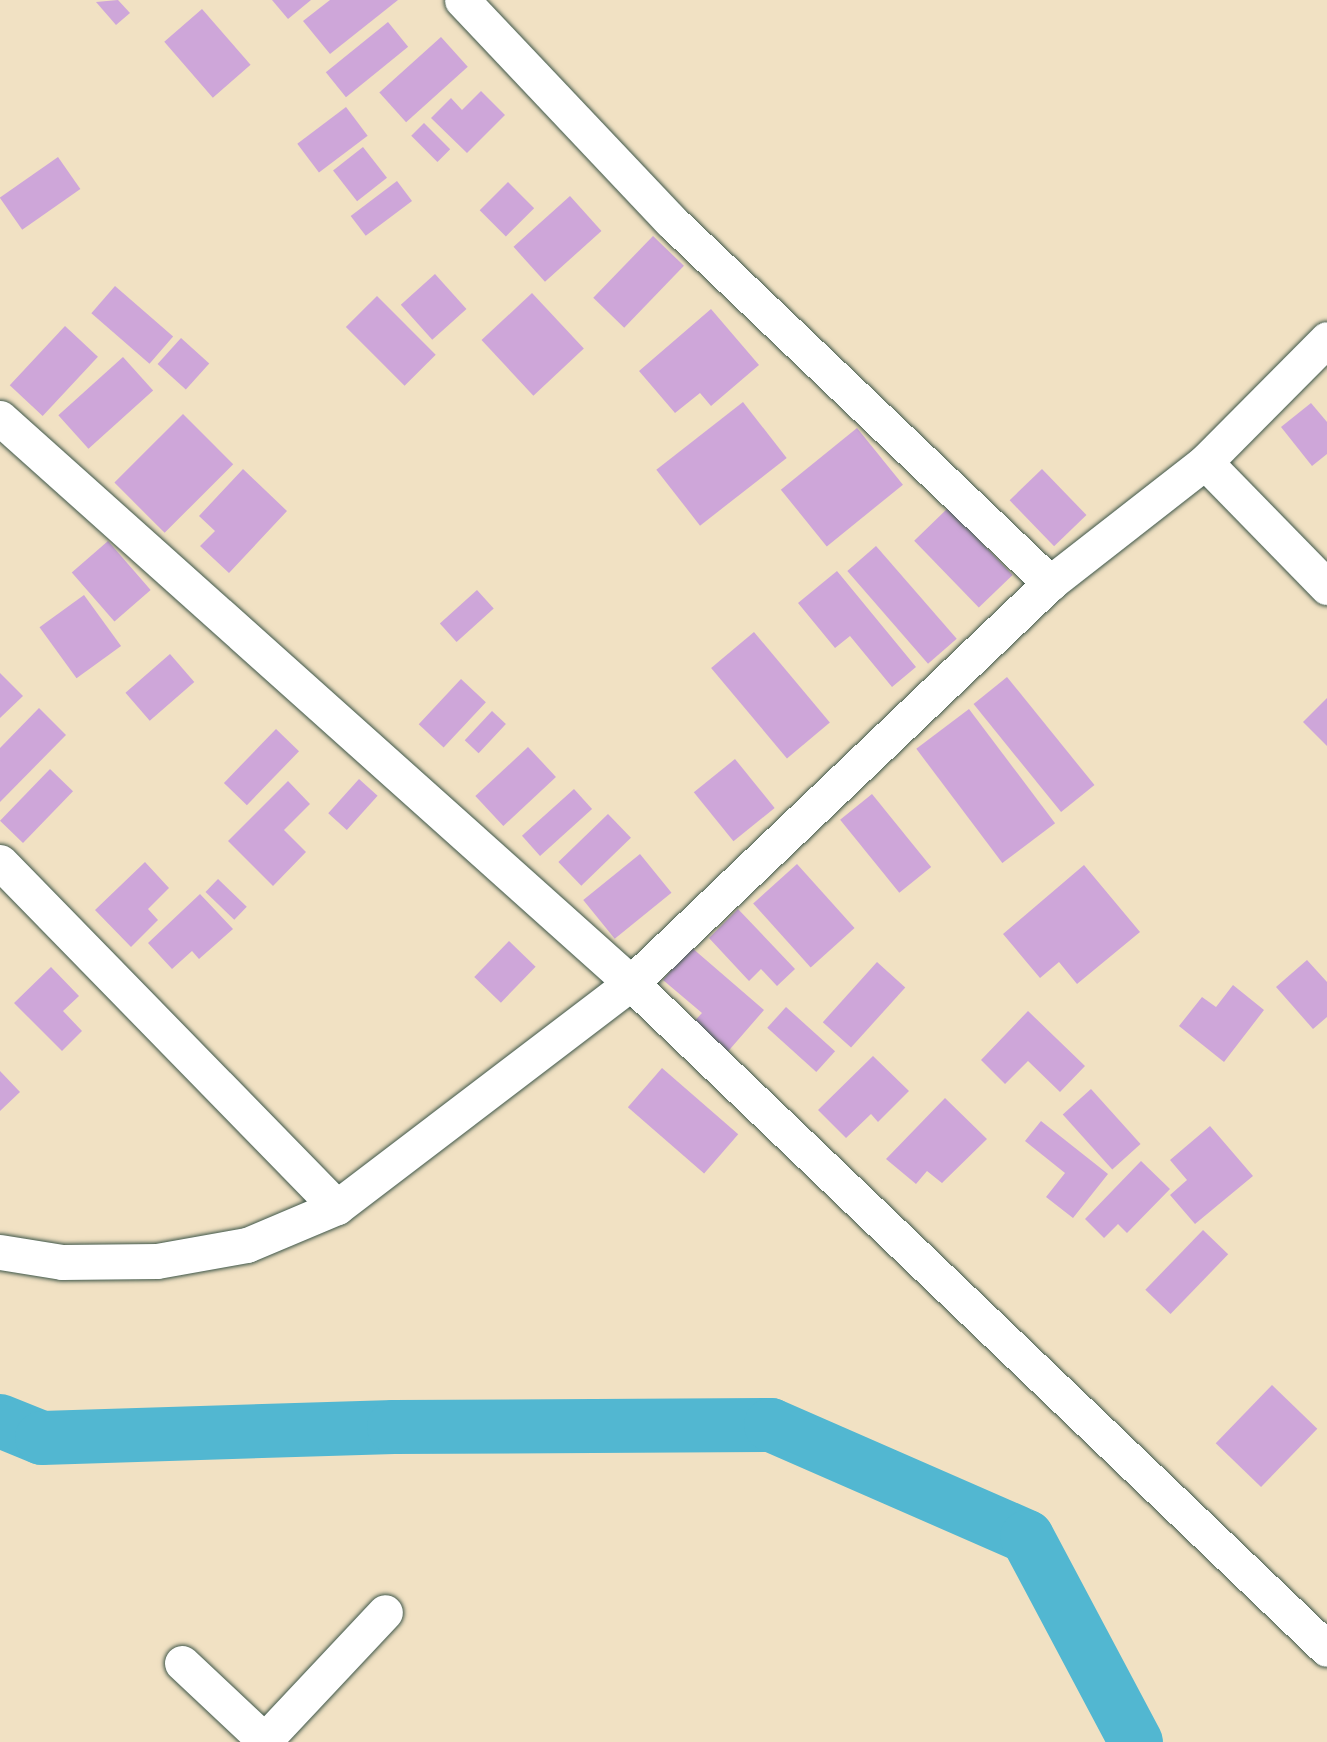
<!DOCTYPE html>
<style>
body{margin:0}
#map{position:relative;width:1327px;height:1742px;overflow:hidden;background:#f1e1c3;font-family:"Balsamiq Sans",sans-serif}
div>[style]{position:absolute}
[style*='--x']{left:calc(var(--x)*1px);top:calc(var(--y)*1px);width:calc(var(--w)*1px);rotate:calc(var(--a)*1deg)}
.river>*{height:54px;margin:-27px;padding:0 27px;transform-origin:27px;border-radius:27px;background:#52b7d1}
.building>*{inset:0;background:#cea6d9;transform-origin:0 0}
.roads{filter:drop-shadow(0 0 2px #3e5649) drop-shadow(0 0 2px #3e5649)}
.minor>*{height:35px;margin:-17.5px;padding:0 17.5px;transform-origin:17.5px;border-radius:17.5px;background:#fff}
span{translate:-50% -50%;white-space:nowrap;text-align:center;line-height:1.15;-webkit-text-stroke:5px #fdfcf7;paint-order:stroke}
</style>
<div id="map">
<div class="river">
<i style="--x:0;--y:1421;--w:45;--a:22"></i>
<i style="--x:42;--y:1438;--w:352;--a:-1.8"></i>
<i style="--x:394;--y:1427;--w:377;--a:-0.3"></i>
<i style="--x:771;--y:1425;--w:279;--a:23.6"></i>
<i style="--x:1027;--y:1537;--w:232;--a:62"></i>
</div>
<div class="building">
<i style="clip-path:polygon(118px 0,130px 13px,116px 25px,96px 2px)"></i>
<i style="clip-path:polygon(272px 0,311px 0,288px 19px)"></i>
<i style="clip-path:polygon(330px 0,398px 0,330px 54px,303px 21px)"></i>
<i style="left:202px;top:9px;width:74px;height:50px;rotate:49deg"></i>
<i style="left:388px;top:22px;width:32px;height:80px;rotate:51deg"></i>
<i style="left:441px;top:37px;width:40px;height:83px;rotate:48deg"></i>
<i style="clip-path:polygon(481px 91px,505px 115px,467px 153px,431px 118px,451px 98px,462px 110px)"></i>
<i style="left:346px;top:107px;width:36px;height:61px;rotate:53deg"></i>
<i style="left:424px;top:123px;width:37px;height:18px;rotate:45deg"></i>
<i style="left:363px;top:147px;width:39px;height:38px;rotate:52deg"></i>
<i style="left:58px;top:157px;width:39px;height:71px;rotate:55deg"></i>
<i style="left:397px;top:181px;width:25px;height:58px;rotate:53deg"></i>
<i style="left:508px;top:182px;width:37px;height:40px;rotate:45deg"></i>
<i style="left:570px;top:196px;width:47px;height:76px;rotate:48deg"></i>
<i style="left:653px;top:236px;width:43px;height:86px;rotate:44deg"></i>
<i style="left:435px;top:274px;width:47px;height:46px;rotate:48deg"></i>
<i style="left:115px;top:286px;width:77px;height:36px;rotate:41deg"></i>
<i style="left:532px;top:293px;width:76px;height:69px;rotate:47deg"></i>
<i style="left:377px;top:296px;width:83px;height:44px;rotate:45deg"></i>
<i style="clip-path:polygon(711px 309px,759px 365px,711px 406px,700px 393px,675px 413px,639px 371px)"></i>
<i style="left:65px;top:326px;width:45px;height:81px;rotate:43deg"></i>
<i style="left:181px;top:338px;width:38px;height:35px;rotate:42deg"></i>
<i style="left:123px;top:357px;width:45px;height:87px;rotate:48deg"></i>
<i style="left:743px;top:402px;width:71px;height:110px;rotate:52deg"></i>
<i style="clip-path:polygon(1311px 403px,1327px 422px,1327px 454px,1312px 466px,1281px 427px)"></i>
<i style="left:183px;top:414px;width:71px;height:97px;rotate:45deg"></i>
<i style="left:857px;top:428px;width:73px;height:98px;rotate:51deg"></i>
<i style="clip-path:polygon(243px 469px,287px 511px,229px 573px,200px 546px,215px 531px,199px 516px)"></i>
<i style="left:1042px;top:469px;width:64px;height:45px;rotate:46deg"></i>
<i style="left:948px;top:508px;width:93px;height:47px;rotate:46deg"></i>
<i style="left:108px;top:541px;width:65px;height:48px;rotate:49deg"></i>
<i style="left:876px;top:546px;width:123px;height:38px;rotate:49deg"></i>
<i style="clip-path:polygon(837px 571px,916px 667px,892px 687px,850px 636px,835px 648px,798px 603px)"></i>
<i style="left:477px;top:590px;width:25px;height:50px;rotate:48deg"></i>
<i style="left:84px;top:595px;width:63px;height:55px;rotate:54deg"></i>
<i style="left:754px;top:632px;width:118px;height:56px;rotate:50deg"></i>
<i style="left:170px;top:654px;width:37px;height:59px;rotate:49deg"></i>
<i style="clip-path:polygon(0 673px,23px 696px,0 718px)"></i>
<i style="left:1007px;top:677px;width:139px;height:43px;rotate:51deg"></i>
<i style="left:461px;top:679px;width:34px;height:62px;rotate:43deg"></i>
<i style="clip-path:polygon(1327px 698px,1327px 746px,1303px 722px)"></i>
<i style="clip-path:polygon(39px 708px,66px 735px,0 802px,0 748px)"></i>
<i style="left:969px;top:709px;width:143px;height:66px;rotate:53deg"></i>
<i style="left:492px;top:711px;width:19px;height:40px;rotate:43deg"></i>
<i style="left:276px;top:729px;width:32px;height:75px;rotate:44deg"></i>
<i style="left:528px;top:747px;width:41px;height:72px;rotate:47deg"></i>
<i style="left:735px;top:759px;width:63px;height:53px;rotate:51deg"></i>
<i style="left:50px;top:769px;width:32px;height:72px;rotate:44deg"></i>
<i style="left:359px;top:779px;width:25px;height:46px;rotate:42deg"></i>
<i style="clip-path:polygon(288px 781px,310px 804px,284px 830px,306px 852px,273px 886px,228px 841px)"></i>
<i style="left:574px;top:789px;width:27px;height:70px;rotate:48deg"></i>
<i style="left:872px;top:794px;width:94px;height:41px;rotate:51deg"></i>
<i style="left:608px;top:814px;width:33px;height:69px;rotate:46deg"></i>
<i style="left:640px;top:854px;width:50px;height:73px;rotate:51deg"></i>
<i style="clip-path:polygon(145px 862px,169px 888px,148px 909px,158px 920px,131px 947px,95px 910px)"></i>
<i style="left:797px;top:864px;width:86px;height:59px;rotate:48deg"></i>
<i style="clip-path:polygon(1084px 865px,1140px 932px,1077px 984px,1059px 962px,1040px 978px,1003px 934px)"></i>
<i style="left:218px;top:879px;width:40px;height:18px;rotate:44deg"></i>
<i style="clip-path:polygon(200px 894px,233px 929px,199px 959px,192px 951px,172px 969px,148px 943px)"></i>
<i style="clip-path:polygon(738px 909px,795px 969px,777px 986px,761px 969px,749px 981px,709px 938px)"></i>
<i style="left:509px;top:941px;width:37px;height:50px;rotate:44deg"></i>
<i style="clip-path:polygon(691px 947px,764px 1010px,724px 1056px,690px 1026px,702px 1013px,663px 980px)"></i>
<i style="clip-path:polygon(1307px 960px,1327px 982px,1327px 1017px,1313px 1029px,1276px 987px)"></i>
<i style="left:877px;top:962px;width:38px;height:81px;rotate:42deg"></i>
<i style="clip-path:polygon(51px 967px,79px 996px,63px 1011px,82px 1031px,62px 1051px,14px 1003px)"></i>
<i style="clip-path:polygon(1233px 985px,1264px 1010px,1224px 1062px,1179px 1026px,1202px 997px,1216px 1007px)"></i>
<i style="left:786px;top:1007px;width:66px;height:28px;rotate:42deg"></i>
<i style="clip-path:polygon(1028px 1011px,1085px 1066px,1060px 1092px,1028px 1061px,1005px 1084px,981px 1060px)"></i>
<i style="clip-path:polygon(873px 1056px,909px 1091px,878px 1122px,871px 1114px,846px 1138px,818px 1110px)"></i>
<i style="left:662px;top:1068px;width:101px;height:52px;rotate:41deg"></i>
<i style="clip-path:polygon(0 1071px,20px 1092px,0 1111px)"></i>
<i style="left:1091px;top:1089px;width:74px;height:38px;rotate:48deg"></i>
<i style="clip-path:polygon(945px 1098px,987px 1139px,942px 1183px,927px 1171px,916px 1184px,886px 1159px)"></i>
<i style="clip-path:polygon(1041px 1121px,1108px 1174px,1073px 1218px,1046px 1197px,1065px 1173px,1025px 1141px)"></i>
<i style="clip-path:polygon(1210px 1126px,1253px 1176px,1195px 1224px,1170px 1195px,1187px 1180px,1170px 1160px)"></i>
<i style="clip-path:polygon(1141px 1161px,1170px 1189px,1127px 1233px,1118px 1224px,1104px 1238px,1085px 1219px)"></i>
<i style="left:1203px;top:1230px;width:35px;height:83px;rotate:44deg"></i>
<i style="left:1272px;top:1385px;width:63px;height:81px;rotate:44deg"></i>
</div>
<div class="roads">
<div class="minor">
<i style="--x:462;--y:0;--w:303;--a:46.6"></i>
<i style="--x:670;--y:220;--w:526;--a:43.69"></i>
<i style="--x:0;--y:418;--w:847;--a:41.84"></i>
<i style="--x:631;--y:983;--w:963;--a:43.74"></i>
<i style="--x:1205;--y:462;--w:175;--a:45.7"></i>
<i style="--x:0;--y:862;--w:482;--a:45.7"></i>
<i style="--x:0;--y:1252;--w:63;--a:9.2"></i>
<i style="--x:62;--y:1262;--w:95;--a:-0.6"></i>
<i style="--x:157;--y:1261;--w:91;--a:-10.1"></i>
<i style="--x:247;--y:1245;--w:98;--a:-22.9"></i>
<i style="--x:337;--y:1207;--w:370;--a:-37.3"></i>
<i style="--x:631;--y:983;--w:579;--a:-43.67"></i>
<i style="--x:1050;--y:583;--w:197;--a:-38"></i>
<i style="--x:1205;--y:462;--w:173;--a:-45.2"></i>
<i style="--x:182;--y:1663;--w:112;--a:43.2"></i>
<i style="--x:263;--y:1742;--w:178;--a:-46.8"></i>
</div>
</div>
</div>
